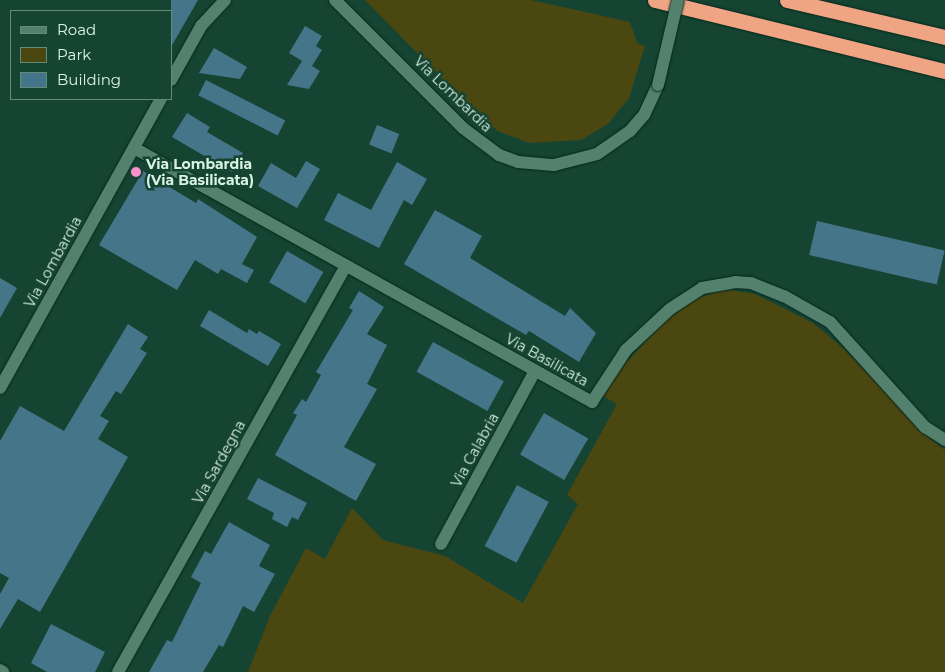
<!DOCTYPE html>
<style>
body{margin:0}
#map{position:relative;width:945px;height:672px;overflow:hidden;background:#164432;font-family:Montserrat,sans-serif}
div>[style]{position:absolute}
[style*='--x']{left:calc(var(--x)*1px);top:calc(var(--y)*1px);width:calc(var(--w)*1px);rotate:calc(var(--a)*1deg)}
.green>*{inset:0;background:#4b4711}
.building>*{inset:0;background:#457588;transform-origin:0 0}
.roads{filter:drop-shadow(0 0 1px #05281b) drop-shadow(0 0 1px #05281b)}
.minor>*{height:12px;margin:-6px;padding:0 6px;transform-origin:6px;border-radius:6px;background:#53816d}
.tertiary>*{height:12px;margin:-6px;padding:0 6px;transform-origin:6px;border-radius:6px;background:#53816d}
.motorway>*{height:15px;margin:-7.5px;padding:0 7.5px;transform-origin:7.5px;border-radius:7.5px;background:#efa483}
.bridges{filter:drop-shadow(0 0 1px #05281b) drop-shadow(0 0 1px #05281b)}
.tertiary-bridge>*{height:12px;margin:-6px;padding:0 6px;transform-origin:6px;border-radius:6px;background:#53816d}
.dots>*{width:14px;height:14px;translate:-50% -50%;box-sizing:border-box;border:2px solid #164432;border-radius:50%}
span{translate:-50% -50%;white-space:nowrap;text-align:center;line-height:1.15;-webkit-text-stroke:5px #164432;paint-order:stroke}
.street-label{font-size:14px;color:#d9f2e6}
.poi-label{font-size:14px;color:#d9f2e6;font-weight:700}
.left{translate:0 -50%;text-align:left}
.legend{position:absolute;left:10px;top:10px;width:162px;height:90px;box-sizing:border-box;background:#164432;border:1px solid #648a7a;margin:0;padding:6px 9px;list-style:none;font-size:15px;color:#d9f2e6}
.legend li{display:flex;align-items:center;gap:10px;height:25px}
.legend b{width:25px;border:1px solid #648a7a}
</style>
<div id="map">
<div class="green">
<i style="clip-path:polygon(365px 0,531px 0,630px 22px,637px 43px,645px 46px,629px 98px,608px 124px,581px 140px,529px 143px,498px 131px,482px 119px)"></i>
<i style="clip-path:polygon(724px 289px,755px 294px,813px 323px,843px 348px,929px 438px,945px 450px,945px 672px,248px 672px,270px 616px,306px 548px,325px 559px,352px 508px,383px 540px,445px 556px,523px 603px,578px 504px,567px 495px,617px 404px,603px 396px,625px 364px,660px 326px,693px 300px)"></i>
</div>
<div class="building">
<i style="clip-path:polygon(171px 0,198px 0,171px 47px)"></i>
<i style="clip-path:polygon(305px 26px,322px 36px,316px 46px,322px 50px,312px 66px,320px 71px,309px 89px,287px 85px,302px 61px,289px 53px)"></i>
<i style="clip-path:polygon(214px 48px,247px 67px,240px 79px,199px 73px)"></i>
<i style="left:206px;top:80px;width:89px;height:17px;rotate:27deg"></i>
<i style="clip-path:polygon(187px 113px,210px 127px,207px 132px,243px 153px,232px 172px,172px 137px)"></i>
<i style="left:377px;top:125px;width:24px;height:21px;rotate:22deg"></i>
<i style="clip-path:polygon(306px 161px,320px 169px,297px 208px,258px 186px,271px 163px,296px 178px)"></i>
<i style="clip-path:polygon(397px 162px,427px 179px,412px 205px,404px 200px,379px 248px,324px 220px,338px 193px,371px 210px)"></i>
<i style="clip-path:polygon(143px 171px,196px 203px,198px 199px,257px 237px,242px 264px,254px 270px,247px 283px,221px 269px,218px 274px,195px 260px,177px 290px,99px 245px)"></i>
<i style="clip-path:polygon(435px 210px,482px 236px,470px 258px,565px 316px,570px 308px,596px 333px,579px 362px,529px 331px,526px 335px,404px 264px)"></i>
<i style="left:817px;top:221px;width:131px;height:35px;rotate:13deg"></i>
<i style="left:287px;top:251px;width:42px;height:36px;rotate:30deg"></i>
<i style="clip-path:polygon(0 278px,17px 288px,0 318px)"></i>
<i style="clip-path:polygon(359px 291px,384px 307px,367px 334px,387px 345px,367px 384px,377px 389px,344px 447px,376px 464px,356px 501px,275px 455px,297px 415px,293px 413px,302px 399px,306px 402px,321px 375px,316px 372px,353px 310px,349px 308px)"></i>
<i style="clip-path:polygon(209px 310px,247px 333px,249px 329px,257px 334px,259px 331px,281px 344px,268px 366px,200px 326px)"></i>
<i style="clip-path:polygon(128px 324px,148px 337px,140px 349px,147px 353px,121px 394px,116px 391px,100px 416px,109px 421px,98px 439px,128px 457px,40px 612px,18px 599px,0 629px,0 594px,9px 578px,0 573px,0 441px,20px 406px,64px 431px)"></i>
<i style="left:433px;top:342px;width:81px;height:34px;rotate:29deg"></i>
<i style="left:544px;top:413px;width:51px;height:48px;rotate:30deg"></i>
<i style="clip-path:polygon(258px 478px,307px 503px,298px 520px,292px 517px,287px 527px,272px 519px,274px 513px,247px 499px)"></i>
<i style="left:517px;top:485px;width:36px;height:69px;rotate:28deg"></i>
<i style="clip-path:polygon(229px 522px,270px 545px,259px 566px,275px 574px,254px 612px,243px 606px,223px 647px,219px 645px,203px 672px,149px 672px,167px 640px,172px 642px,201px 583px,191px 577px,205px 551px,211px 554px)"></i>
<i style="clip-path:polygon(51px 624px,105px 652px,95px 672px,47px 672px,31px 663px)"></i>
</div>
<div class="roads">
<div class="minor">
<i style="--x:134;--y:148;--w:524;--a:29.01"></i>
<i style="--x:592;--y:402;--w:62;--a:-56.8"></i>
<i style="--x:626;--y:350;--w:60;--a:-43"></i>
<i style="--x:670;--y:309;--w:38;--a:-33"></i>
<i style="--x:702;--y:288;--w:34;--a:-10"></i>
<i style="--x:735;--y:282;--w:16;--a:4"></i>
<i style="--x:751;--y:283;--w:35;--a:22"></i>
<i style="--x:784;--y:296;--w:53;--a:29.5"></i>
<i style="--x:830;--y:322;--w:142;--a:47.9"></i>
<i style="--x:925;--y:427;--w:24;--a:33"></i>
<i style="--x:441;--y:544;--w:197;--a:-61.5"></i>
<i style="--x:0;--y:670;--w:4;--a:34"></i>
<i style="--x:118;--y:672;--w:466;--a:-60.7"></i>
</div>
<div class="tertiary">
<i style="--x:335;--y:0;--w:181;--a:45"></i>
<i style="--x:463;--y:128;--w:45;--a:36.9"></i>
<i style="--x:499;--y:155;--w:20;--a:20"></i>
<i style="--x:518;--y:162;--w:36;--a:5"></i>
<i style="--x:554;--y:165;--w:44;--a:-14.3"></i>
<i style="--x:597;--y:154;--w:40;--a:-34.9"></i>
<i style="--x:630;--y:131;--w:21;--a:-49"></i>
<i style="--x:644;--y:115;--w:33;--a:-65"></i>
<i style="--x:171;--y:80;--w:62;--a:-60.9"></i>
<i style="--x:201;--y:26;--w:35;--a:-47"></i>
<i style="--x:0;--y:388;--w:331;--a:-60.9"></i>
</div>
<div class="motorway">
<i style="--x:655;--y:0;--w:299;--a:13.8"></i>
<i style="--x:787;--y:0;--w:162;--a:13.2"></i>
</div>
</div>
<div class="bridges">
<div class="tertiary-bridge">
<i style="--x:658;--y:85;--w:87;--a:-76.8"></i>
</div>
</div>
<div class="dots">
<i style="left:136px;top:172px;background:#f790cd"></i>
</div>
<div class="street-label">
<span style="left:453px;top:94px;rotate:44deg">Via Lombardia</span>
<span style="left:53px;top:262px;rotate:-61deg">Via Lombardia</span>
<span style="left:547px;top:360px;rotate:29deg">Via Basilicata</span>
<span style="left:475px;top:450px;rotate:-61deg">Via Calabria</span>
<span style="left:219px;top:462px;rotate:-61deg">Via Sardegna</span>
</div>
<div class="poi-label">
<span class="left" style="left:146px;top:172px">Via Lombardia<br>(Via Basilicata)</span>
</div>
<ul class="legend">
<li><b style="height:6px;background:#53816d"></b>Road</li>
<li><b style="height:14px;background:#4b4711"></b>Park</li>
<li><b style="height:14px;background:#457588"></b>Building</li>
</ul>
</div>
